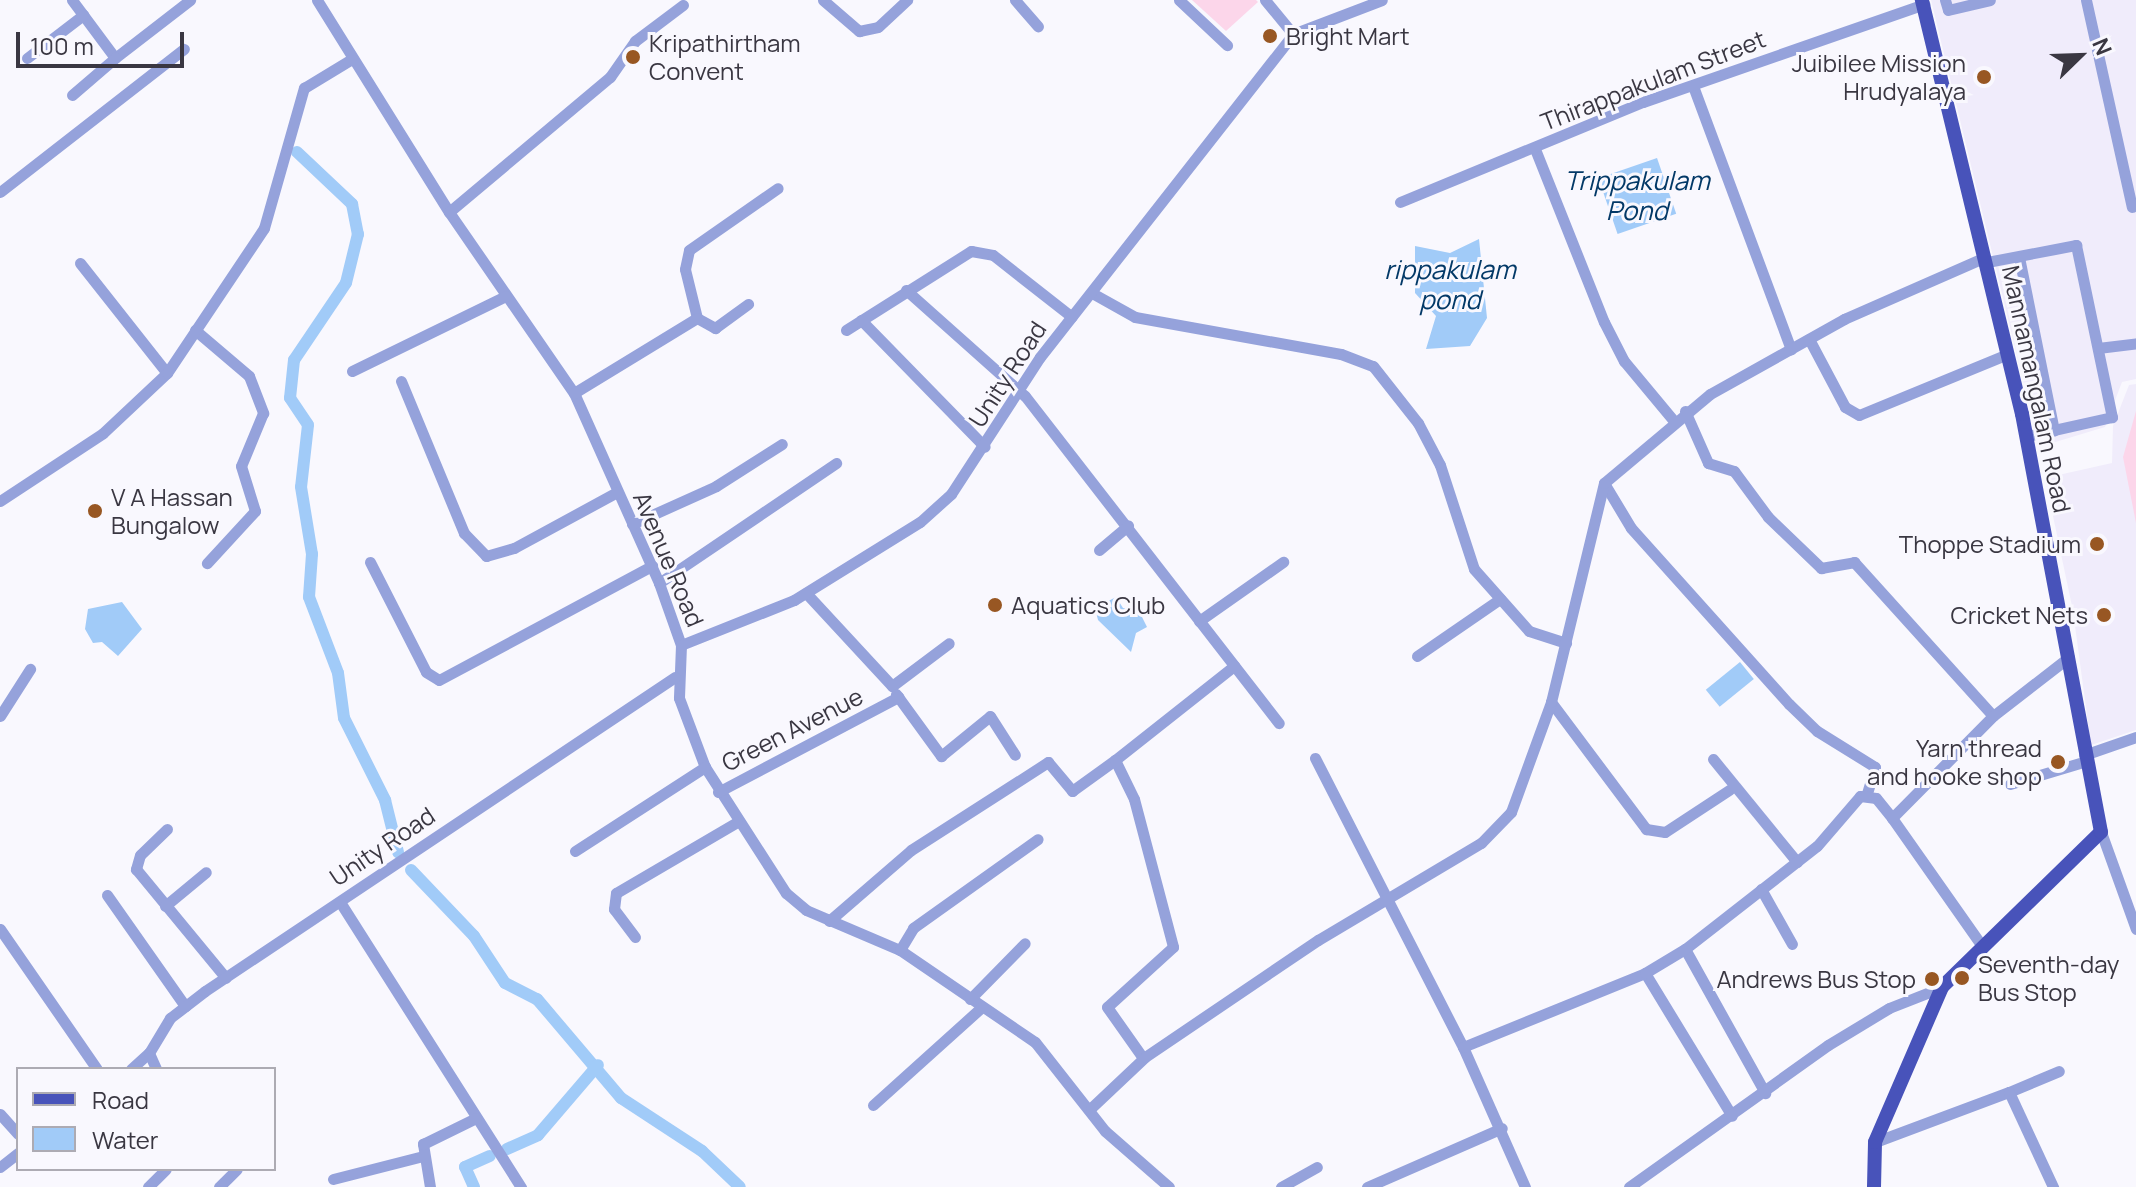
<!DOCTYPE html>
<style>
body{margin:0}
#map{position:relative;width:2136px;height:1187px;overflow:hidden;background:#f9f8fe;font-family:Manrope,sans-serif}
div>[style]{position:absolute}
[style*='--x']{left:calc(var(--x)*1px);top:calc(var(--y)*1px);width:calc(var(--w)*1px);rotate:calc(var(--a)*1deg)}
.built>*{inset:0;background:#f0ecfb}
.green>*{inset:0;background:#fcd6ea}
.water>*{inset:0;background:#a1cbf8;transform-origin:0 0}
.canal>*{height:12px;margin:-6px;padding:0 6px;transform-origin:6px;border-radius:6px;background:#a1cbf8}
.minor>*{height:11px;margin:-5.5px;padding:0 5.5px;transform-origin:5.5px;border-radius:5.5px;background:#95a2db}
.major>*{height:14px;margin:-7px;padding:0 7px;transform-origin:7px;border-radius:7px;background:#4853ba}
.dots>*{width:22px;height:22px;translate:-50% -50%;box-sizing:border-box;border:4px solid #f9f8fe;border-radius:50%}
span{translate:-50% -50%;white-space:nowrap;text-align:center;line-height:1.15;-webkit-text-stroke:6px #f9f8fe;paint-order:stroke}
.poi-label{font-size:24px;color:#3a3742}
.left{translate:0 -50%;text-align:left}
.right{translate:-100% -50%;text-align:right}
.street-label{font-size:24px;color:#3a3742}
.water-label{font-size:26px;color:#033967;font-style:italic}
.legend{position:absolute;left:16px;top:1067px;width:260px;height:104px;box-sizing:border-box;background:#f9f8fe;border:2px solid #adabb3;margin:0;padding:10px 14px;list-style:none;font-size:24px;color:#3a3742}
.legend li{display:flex;align-items:center;gap:16px;height:40px}
.legend b{width:40px;border:2px solid #adabb3}
.north{position:absolute;left:2040px;top:16px;width:80px;height:80px;-webkit-text-stroke:6px #f9f8fe;paint-order:stroke;rotate:67deg;font-size:22px;font-weight:700;line-height:32px;text-align:center;color:#3a3742}
.north::after{content:'';display:block;margin:auto;width:28px;height:36px;background:#3a3742;clip-path:polygon(50% 0,100% 100%,50% 72%,0 100%)}
.scale{position:absolute;left:16px;top:32px;width:168px;height:36px;box-sizing:border-box;border:4px solid #3a3742;border-top:0;padding-left:10px;font-size:24px;line-height:28px;white-space:nowrap;color:#3a3742;-webkit-text-stroke:6px #f9f8fe;paint-order:stroke}
</style>
<div id="map">
<div class="built">
<i style="clip-path:polygon(1931px 0,2136px 0,2136px 379px,2122px 382px,2105px 427px,2039px 447px)"></i>
<i style="clip-path:polygon(2136px 384px,2136px 730px,2091px 745px,2073px 611px,2045px 478px,2112px 463px,2113px 426px,2129px 385px)"></i>
</div>
<div class="green">
<i style="clip-path:polygon(1192px 0,1256px 0,1258px 2px,1226px 31px)"></i>
<i style="clip-path:polygon(2136px 411px,2136px 523px,2123px 457px)"></i>
</div>
<div class="water">
<i style="left:1657px;top:158px;width:59px;height:62px;rotate:71deg"></i>
<i style="clip-path:polygon(1479px 239px,1487px 318px,1470px 346px,1426px 349px,1436px 316px,1415px 293px,1415px 246px,1450px 253px)"></i>
<i style="clip-path:polygon(1116px 597px,1123px 608px,1139px 611px,1147px 627px,1136px 633px,1131px 652px,1098px 620px,1095px 608px)"></i>
<i style="clip-path:polygon(122px 602px,142px 629px,118px 656px,102px 642px,93px 643px,85px 629px,88px 609px)"></i>
<i style="left:1740px;top:662px;width:22px;height:44px;rotate:51deg"></i>
</div>
<div class="canal">
<i style="--x:297;--y:152;--w:76;--a:43.4"></i>
<i style="--x:352;--y:204;--w:31;--a:79"></i>
<i style="--x:358;--y:234;--w:50;--a:103.8"></i>
<i style="--x:346;--y:283;--w:93;--a:124"></i>
<i style="--x:294;--y:360;--w:38;--a:96"></i>
<i style="--x:290;--y:398;--w:32;--a:56"></i>
<i style="--x:308;--y:425;--w:62;--a:96.4"></i>
<i style="--x:301;--y:487;--w:68;--a:80.7"></i>
<i style="--x:312;--y:554;--w:43;--a:94"></i>
<i style="--x:309;--y:597;--w:81;--a:69.1"></i>
<i style="--x:338;--y:673;--w:45;--a:82.4"></i>
<i style="--x:344;--y:718;--w:92;--a:63.4"></i>
<i style="--x:385;--y:800;--w:54;--a:76"></i>
<i style="--x:411;--y:870;--w:91;--a:46.3"></i>
<i style="--x:474;--y:936;--w:56;--a:56.6"></i>
<i style="--x:505;--y:983;--w:36;--a:27"></i>
<i style="--x:537;--y:999;--w:130;--a:49.7"></i>
<i style="--x:621;--y:1098;--w:97;--a:33.2"></i>
<i style="--x:702;--y:1151;--w:52;--a:43.5"></i>
<i style="--x:507;--y:1149;--w:34;--a:-24"></i>
<i style="--x:538;--y:1135;--w:92;--a:-49.4"></i>
<i style="--x:474;--y:1187;--w:22;--a:-114"></i>
<i style="--x:465;--y:1167;--w:27;--a:-24"></i>
</div>
<div class="minor">
<i style="--x:72;--y:0;--w:72;--a:53.4"></i>
<i style="--x:115;--y:58;--w:95;--a:-37.7"></i>
<i style="--x:317;--y:0;--w:250;--a:58.1"></i>
<i style="--x:449;--y:212;--w:220;--a:55.4"></i>
<i style="--x:574;--y:393;--w:208;--a:65.9"></i>
<i style="--x:659;--y:583;--w:66;--a:70.5"></i>
<i style="--x:681;--y:645;--w:53;--a:92.2"></i>
<i style="--x:679;--y:698;--w:74;--a:69.4"></i>
<i style="--x:705;--y:767;--w:150;--a:57.3"></i>
<i style="--x:786;--y:893;--w:26;--a:40"></i>
<i style="--x:806;--y:910;--w:102;--a:23.1"></i>
<i style="--x:900;--y:950;--w:163;--a:34.3"></i>
<i style="--x:1035;--y:1042;--w:113;--a:51.8"></i>
<i style="--x:1105;--y:1131;--w:85;--a:41.2"></i>
<i style="--x:823;--y:0;--w:48;--a:40.7"></i>
<i style="--x:859;--y:31;--w:19;--a:-12"></i>
<i style="--x:878;--y:27;--w:40;--a:-43"></i>
<i style="--x:1015;--y:0;--w:35;--a:49"></i>
<i style="--x:1179;--y:0;--w:66;--a:43.2"></i>
<i style="--x:1265;--y:0;--w:44;--a:50.5"></i>
<i style="--x:1945;--y:0;--w:10;--a:73"></i>
<i style="--x:1948;--y:10;--w:43;--a:-13.4"></i>
<i style="--x:2086;--y:0;--w:212;--a:77.5"></i>
<i style="--x:27;--y:58;--w:71;--a:-37.5"></i>
<i style="--x:1693;--y:86;--w:281;--a:69.6"></i>
<i style="--x:72;--y:95;--w:57;--a:-40.7"></i>
<i style="--x:1535;--y:149;--w:186;--a:68.3"></i>
<i style="--x:1604;--y:322;--w:44;--a:62.9"></i>
<i style="--x:1624;--y:361;--w:78;--a:50.2"></i>
<i style="--x:0;--y:192;--w:233;--a:-37.9"></i>
<i style="--x:1400;--y:202;--w:263;--a:-22.4"></i>
<i style="--x:1643;--y:102;--w:298;--a:-19.2"></i>
<i style="--x:449;--y:212;--w:210;--a:-40"></i>
<i style="--x:610;--y:77;--w:44;--a:-55.2"></i>
<i style="--x:635;--y:41;--w:60;--a:-36.9"></i>
<i style="--x:2019;--y:257;--w:177;--a:78.6"></i>
<i style="--x:1987;--y:262;--w:91;--a:-10.8"></i>
<i style="--x:2076;--y:245;--w:176;--a:78.2"></i>
<i style="--x:2112;--y:417;--w:87;--a:167.4"></i>
<i style="--x:80;--y:263;--w:140;--a:51.7"></i>
<i style="--x:906;--y:290;--w:159;--a:41.7"></i>
<i style="--x:1025;--y:396;--w:414;--a:52.2"></i>
<i style="--x:1092;--y:293;--w:49;--a:29.2"></i>
<i style="--x:1135;--y:317;--w:209;--a:10.2"></i>
<i style="--x:1341;--y:354;--w:34;--a:21"></i>
<i style="--x:1373;--y:366;--w:73;--a:51.7"></i>
<i style="--x:1418;--y:423;--w:47;--a:62.4"></i>
<i style="--x:1440;--y:465;--w:109;--a:71.9"></i>
<i style="--x:1474;--y:569;--w:83;--a:48.4"></i>
<i style="--x:1529;--y:631;--w:39;--a:18"></i>
<i style="--x:697;--y:318;--w:50;--a:-103.8"></i>
<i style="--x:685;--y:269;--w:19;--a:-78"></i>
<i style="--x:689;--y:250;--w:108;--a:-34.9"></i>
<i style="--x:861;--y:320;--w:177;--a:45.7"></i>
<i style="--x:195;--y:330;--w:71;--a:40.4"></i>
<i style="--x:249;--y:376;--w:40;--a:69"></i>
<i style="--x:263;--y:413;--w:57;--a:112.5"></i>
<i style="--x:241;--y:466;--w:47;--a:72.7"></i>
<i style="--x:255;--y:511;--w:71;--a:132.7"></i>
<i style="--x:846;--y:330;--w:148;--a:-32.3"></i>
<i style="--x:971;--y:251;--w:22;--a:10"></i>
<i style="--x:993;--y:255;--w:100;--a:38.1"></i>
<i style="--x:1809;--y:339;--w:77;--a:62.1"></i>
<i style="--x:1845;--y:407;--w:16;--a:30"></i>
<i style="--x:1859;--y:415;--w:161;--a:-22.3"></i>
<i style="--x:2098;--y:348;--w:38;--a:-7"></i>
<i style="--x:352;--y:371;--w:171;--a:-26"></i>
<i style="--x:401;--y:381;--w:165;--a:67.5"></i>
<i style="--x:464;--y:533;--w:32;--a:46"></i>
<i style="--x:486;--y:556;--w:29;--a:-16"></i>
<i style="--x:514;--y:548;--w:117;--a:-28.5"></i>
<i style="--x:574;--y:393;--w:144;--a:-31.4"></i>
<i style="--x:697;--y:318;--w:21;--a:29"></i>
<i style="--x:715;--y:328;--w:41;--a:-36"></i>
<i style="--x:1685;--y:411;--w:57;--a:66.1"></i>
<i style="--x:1708;--y:463;--w:27;--a:17"></i>
<i style="--x:1734;--y:471;--w:57;--a:53.5"></i>
<i style="--x:1768;--y:517;--w:74;--a:43.9"></i>
<i style="--x:1821;--y:568;--w:34;--a:-10"></i>
<i style="--x:1854;--y:562;--w:207;--a:47.9"></i>
<i style="--x:1604;--y:483;--w:52;--a:59"></i>
<i style="--x:1631;--y:528;--w:237;--a:48.1"></i>
<i style="--x:1789;--y:704;--w:39;--a:44"></i>
<i style="--x:1817;--y:731;--w:68;--a:31.8"></i>
<i style="--x:1875;--y:767;--w:28;--a:107"></i>
<i style="--x:0;--y:501;--w:123;--a:-33.4"></i>
<i style="--x:103;--y:433;--w:88;--a:-43.2"></i>
<i style="--x:167;--y:373;--w:174;--a:-56.2"></i>
<i style="--x:264;--y:228;--w:146;--a:-74.1"></i>
<i style="--x:304;--y:88;--w:54;--a:-31.3"></i>
<i style="--x:632;--y:524;--w:92;--a:-24.3"></i>
<i style="--x:716;--y:486;--w:78;--a:-32.5"></i>
<i style="--x:1099;--y:550;--w:38;--a:-40"></i>
<i style="--x:370;--y:562;--w:123;--a:63"></i>
<i style="--x:426;--y:672;--w:15;--a:32"></i>
<i style="--x:439;--y:680;--w:242;--a:-28.2"></i>
<i style="--x:659;--y:583;--w:214;--a:-34.1"></i>
<i style="--x:806;--y:593;--w:127;--a:47.2"></i>
<i style="--x:892;--y:686;--w:71;--a:-37"></i>
<i style="--x:1199;--y:621;--w:103;--a:-35.1"></i>
<i style="--x:681;--y:645;--w:122;--a:-21.7"></i>
<i style="--x:794;--y:600;--w:148;--a:-31.8"></i>
<i style="--x:920;--y:522;--w:42;--a:-42.1"></i>
<i style="--x:951;--y:494;--w:163;--a:-57"></i>
<i style="--x:1040;--y:357;--w:410;--a:-51.9"></i>
<i style="--x:1293;--y:34;--w:95;--a:-20.9"></i>
<i style="--x:1417;--y:656;--w:101;--a:-34.5"></i>
<i style="--x:896;--y:694;--w:77;--a:54"></i>
<i style="--x:941;--y:756;--w:63;--a:-39.2"></i>
<i style="--x:990;--y:716;--w:46;--a:57.3"></i>
<i style="--x:1551;--y:702;--w:159;--a:53.2"></i>
<i style="--x:1646;--y:829;--w:19;--a:9"></i>
<i style="--x:1665;--y:832;--w:77;--a:-33.3"></i>
<i style="--x:0;--y:716;--w:56;--a:-57.4"></i>
<i style="--x:2084;--y:755;--w:55;--a:-19.1"></i>
<i style="--x:1315;--y:758;--w:325;--a:62.9"></i>
<i style="--x:1463;--y:1047;--w:153;--a:66.1"></i>
<i style="--x:1713;--y:759;--w:133;--a:50.8"></i>
<i style="--x:1115;--y:760;--w:152;--a:-38.3"></i>
<i style="--x:2010;--y:784;--w:79;--a:-16.8"></i>
<i style="--x:718;--y:792;--w:204;--a:-27.8"></i>
<i style="--x:167;--y:829;--w:37;--a:136"></i>
<i style="--x:140;--y:855;--w:15;--a:106"></i>
<i style="--x:136;--y:869;--w:141;--a:50.5"></i>
<i style="--x:2101;--y:832;--w:103;--a:70.2"></i>
<i style="--x:575;--y:851;--w:155;--a:-32.9"></i>
<i style="--x:1761;--y:889;--w:63;--a:60.6"></i>
<i style="--x:107;--y:895;--w:136;--a:54.9"></i>
<i style="--x:340;--y:902;--w:338;--a:57.6"></i>
<i style="--x:165;--y:906;--w:53;--a:-39.7"></i>
<i style="--x:829;--y:921;--w:108;--a:-40.9"></i>
<i style="--x:911;--y:850;--w:163;--a:-32.7"></i>
<i style="--x:1048;--y:762;--w:38;--a:50"></i>
<i style="--x:1072;--y:791;--w:53;--a:-35.8"></i>
<i style="--x:1115;--y:760;--w:43;--a:64"></i>
<i style="--x:1134;--y:799;--w:153;--a:75.2"></i>
<i style="--x:1173;--y:947;--w:89;--a:137.7"></i>
<i style="--x:1107;--y:1007;--w:62;--a:54.8"></i>
<i style="--x:0;--y:929;--w:170;--a:55.3"></i>
<i style="--x:635;--y:937;--w:35;--a:-127"></i>
<i style="--x:614;--y:909;--w:16;--a:-83"></i>
<i style="--x:616;--y:893;--w:140;--a:-30.4"></i>
<i style="--x:1982;--y:946;--w:156;--a:-125.1"></i>
<i style="--x:1892;--y:818;--w:144;--a:-45.3"></i>
<i style="--x:1993;--y:716;--w:96;--a:-37.8"></i>
<i style="--x:1685;--y:949;--w:165;--a:60.9"></i>
<i style="--x:900;--y:950;--w:26;--a:-59"></i>
<i style="--x:913;--y:928;--w:153;--a:-35.5"></i>
<i style="--x:1645;--y:973;--w:167;--a:58.7"></i>
<i style="--x:970;--y:999;--w:78;--a:-45.5"></i>
<i style="--x:1463;--y:1047;--w:196;--a:-22.1"></i>
<i style="--x:1645;--y:973;--w:47;--a:-31"></i>
<i style="--x:1685;--y:949;--w:167;--a:-38"></i>
<i style="--x:1817;--y:846;--w:66;--a:-49.3"></i>
<i style="--x:1860;--y:796;--w:16;--a:7"></i>
<i style="--x:1876;--y:798;--w:26;--a:51"></i>
<i style="--x:149;--y:1053;--w:17;--a:66"></i>
<i style="--x:131;--y:1069;--w:24;--a:-42"></i>
<i style="--x:149;--y:1053;--w:41;--a:-59"></i>
<i style="--x:170;--y:1018;--w:44;--a:-37.6"></i>
<i style="--x:205;--y:991;--w:565;--a:-33.75"></i>
<i style="--x:2009;--y:1092;--w:54;--a:-22.8"></i>
<i style="--x:873;--y:1105;--w:147;--a:-42"></i>
<i style="--x:1091;--y:1108;--w:74;--a:-43.4"></i>
<i style="--x:1145;--y:1057;--w:209;--a:-34.1"></i>
<i style="--x:1318;--y:940;--w:190;--a:-30.8"></i>
<i style="--x:1481;--y:843;--w:43;--a:-45.9"></i>
<i style="--x:1511;--y:812;--w:117;--a:-70"></i>
<i style="--x:1551;--y:702;--w:225;--a:-76.4"></i>
<i style="--x:1604;--y:483;--w:138;--a:-40"></i>
<i style="--x:1710;--y:394;--w:154;--a:-29.2"></i>
<i style="--x:1844;--y:319;--w:154;--a:-23.7"></i>
<i style="--x:0;--y:1114;--w:27;--a:48"></i>
<i style="--x:1875;--y:1142;--w:143;--a:-20.5"></i>
<i style="--x:2009;--y:1092;--w:105;--a:65.1"></i>
<i style="--x:0;--y:1167;--w:23;--a:-38"></i>
<i style="--x:333;--y:1179;--w:93;--a:-14.3"></i>
<i style="--x:148;--y:1187;--w:25;--a:-45"></i>
<i style="--x:219;--y:1187;--w:25;--a:-45"></i>
<i style="--x:430;--y:1187;--w:44;--a:-99.2"></i>
<i style="--x:423;--y:1144;--w:59;--a:-26.1"></i>
<i style="--x:1281;--y:1187;--w:41;--a:-29.1"></i>
<i style="--x:1367;--y:1187;--w:147;--a:-23.6"></i>
<i style="--x:1629;--y:1187;--w:244;--a:-35.5"></i>
<i style="--x:1828;--y:1045;--w:71;--a:-31.2"></i>
<i style="--x:1889;--y:1008;--w:57;--a:-21.6"></i>
</div>
<div class="major">
<i style="--x:1874;--y:1187;--w:45;--a:-88.7"></i>
<i style="--x:1875;--y:1142;--w:169;--a:-66.6"></i>
<i style="--x:1942;--y:987;--w:222;--a:-44.3"></i>
<i style="--x:2101;--y:832;--w:425;--a:-100.7"></i>
<i style="--x:2022;--y:414;--w:426;--a:-103.6"></i>
</div>
<div class="dots">
<i style="left:1270px;top:36px;background:#985723"></i>
<i style="left:633px;top:57px;background:#985723"></i>
<i style="left:1984px;top:77px;background:#985723"></i>
<i style="left:95px;top:511px;background:#985723"></i>
<i style="left:2097px;top:544px;background:#985723"></i>
<i style="left:995px;top:605px;background:#985723"></i>
<i style="left:2104px;top:615px;background:#985723"></i>
<i style="left:2058px;top:762px;background:#985723"></i>
<i style="left:1962px;top:978px;background:#985723"></i>
<i style="left:1932px;top:979px;background:#985723"></i>
</div>
<div class="poi-label">
<span class="left" style="left:1286px;top:36px">Bright Mart</span>
<span class="left" style="left:649px;top:57px">Kripathirtham<br>Convent</span>
<span class="right" style="left:1966px;top:77px">Juibilee Mission<br>Hrudyalaya</span>
<span class="left" style="left:111px;top:511px">V A Hassan<br>Bungalow</span>
<span class="right" style="left:2081px;top:544px">Thoppe Stadium</span>
<span class="left" style="left:1011px;top:605px">Aquatics Club</span>
<span class="right" style="left:2088px;top:615px">Cricket Nets</span>
<span class="right" style="left:2042px;top:762px">Yarn thread<br>and hooke shop</span>
<span class="left" style="left:1978px;top:978px">Seventh-day<br>Bus Stop</span>
<span class="right" style="left:1916px;top:979px">Andrews Bus Stop</span>
</div>
<div class="street-label">
<span style="left:1653px;top:80px;rotate:-21deg">Thirappakulam Street</span>
<span style="left:1007px;top:374px;rotate:-57deg">Unity Road</span>
<span style="left:2037px;top:389px;rotate:78deg">Mannamangalam Road</span>
<span style="left:669px;top:559px;rotate:67deg">Avenue Road</span>
<span style="left:792px;top:729px;rotate:-27deg">Green Avenue</span>
<span style="left:382px;top:846px;rotate:-34deg">Unity Road</span>
</div>
<div class="water-label">
<span style="left:1637px;top:196px">Trippakulam<br>Pond</span>
<span style="left:1450px;top:285px">rippakulam<br>pond</span>
</div>
<ul class="legend">
<li><b style="height:10px;background:#4853ba"></b>Road</li>
<li><b style="height:22px;background:#a1cbf8"></b>Water</li>
</ul>
<div class="north">N</div>
<div class="scale">100 m</div>
</div>
